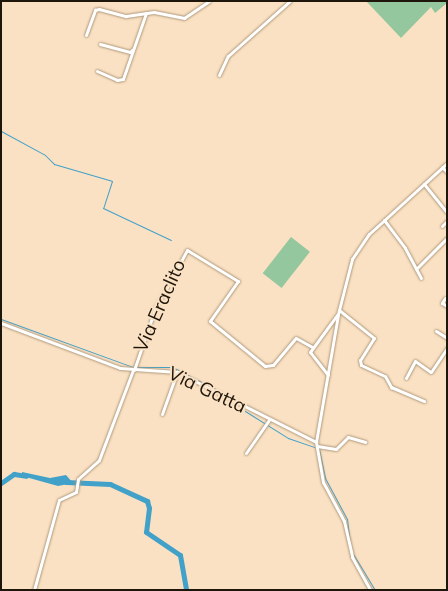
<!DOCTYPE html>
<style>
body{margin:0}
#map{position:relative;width:448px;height:591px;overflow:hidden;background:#fae1c3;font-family:Mulish,sans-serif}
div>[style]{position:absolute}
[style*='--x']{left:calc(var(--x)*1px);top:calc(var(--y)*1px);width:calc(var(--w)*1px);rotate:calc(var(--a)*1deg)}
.green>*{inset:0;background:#94c79d;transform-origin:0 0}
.water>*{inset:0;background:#42a1c8}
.stream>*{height:1px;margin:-0.5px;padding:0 0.5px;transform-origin:0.5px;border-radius:0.5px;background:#42a1c8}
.river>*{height:5px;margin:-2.5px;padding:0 2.5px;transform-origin:2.5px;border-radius:2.5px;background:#42a1c8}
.roads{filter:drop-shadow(0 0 1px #b0997c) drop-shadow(0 0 1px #b0997c)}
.minor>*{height:3px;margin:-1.5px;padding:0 1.5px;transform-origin:1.5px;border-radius:1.5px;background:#fff}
span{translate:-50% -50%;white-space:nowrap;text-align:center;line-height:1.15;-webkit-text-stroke:4px #fae1c3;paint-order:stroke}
.street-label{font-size:19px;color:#1e160b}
.frame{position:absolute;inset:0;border:2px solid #1e160b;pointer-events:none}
</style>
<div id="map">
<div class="green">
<i style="clip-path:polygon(366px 1px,447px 1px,447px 3px,435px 13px,431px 7px,401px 38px)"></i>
<i style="left:291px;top:237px;width:24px;height:46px;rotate:38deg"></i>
</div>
<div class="water">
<i style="clip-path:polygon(22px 472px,50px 478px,66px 475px,73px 483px,58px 486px,22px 476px)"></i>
</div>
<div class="stream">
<i style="--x:1;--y:131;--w:50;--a:28.6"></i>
<i style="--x:45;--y:155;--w:13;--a:45"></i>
<i style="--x:54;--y:164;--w:60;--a:16.3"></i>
<i style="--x:112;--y:181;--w:28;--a:108"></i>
<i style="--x:103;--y:208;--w:75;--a:25.2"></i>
<i style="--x:1;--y:319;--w:140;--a:20"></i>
<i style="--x:137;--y:367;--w:35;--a:0"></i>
<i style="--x:172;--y:367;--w:81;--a:27.2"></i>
<i style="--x:245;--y:411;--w:51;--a:32.1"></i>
<i style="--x:288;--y:438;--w:28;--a:19"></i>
<i style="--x:319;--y:449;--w:30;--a:78"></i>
<i style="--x:325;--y:478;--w:47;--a:61.8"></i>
<i style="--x:347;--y:519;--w:24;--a:83"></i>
<i style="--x:352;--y:552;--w:44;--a:58.8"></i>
</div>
<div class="river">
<i style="--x:66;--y:482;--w:44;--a:2.6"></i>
<i style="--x:110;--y:484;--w:41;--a:24.7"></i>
<i style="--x:147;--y:501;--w:7;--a:74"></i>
<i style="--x:149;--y:508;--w:24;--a:97"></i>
<i style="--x:146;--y:532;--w:41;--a:34.1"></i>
<i style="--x:180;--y:555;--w:36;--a:80"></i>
<i style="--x:1;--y:483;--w:16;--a:-35"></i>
<i style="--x:14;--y:474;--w:12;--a:9"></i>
</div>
<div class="roads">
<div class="minor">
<i style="--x:86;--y:35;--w:27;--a:-70"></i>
<i style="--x:95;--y:10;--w:4;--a:-14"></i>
<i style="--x:99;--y:9;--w:28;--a:15"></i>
<i style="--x:126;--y:16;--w:28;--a:-8"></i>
<i style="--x:154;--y:12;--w:31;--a:11"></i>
<i style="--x:184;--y:18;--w:30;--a:-34"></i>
<i style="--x:100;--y:44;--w:31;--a:15"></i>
<i style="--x:130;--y:52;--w:3;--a:-45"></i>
<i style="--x:97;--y:71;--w:22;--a:24"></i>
<i style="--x:117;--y:80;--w:6;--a:-9"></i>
<i style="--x:123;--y:79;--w:70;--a:-70.8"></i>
<i style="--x:219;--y:75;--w:21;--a:-65"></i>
<i style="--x:228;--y:56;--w:83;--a:-41.6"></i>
<i style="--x:442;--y:167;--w:7;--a:45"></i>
<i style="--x:424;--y:184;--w:36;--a:51"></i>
<i style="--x:384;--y:220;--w:35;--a:53"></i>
<i style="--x:405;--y:248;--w:34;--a:62"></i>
<i style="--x:442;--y:226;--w:7;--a:-45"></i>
<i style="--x:416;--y:269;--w:44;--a:-45"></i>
<i style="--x:445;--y:298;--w:6;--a:121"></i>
<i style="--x:442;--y:303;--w:6;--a:31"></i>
<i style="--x:339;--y:310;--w:45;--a:38.7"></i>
<i style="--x:374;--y:338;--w:26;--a:122"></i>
<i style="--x:360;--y:360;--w:5;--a:79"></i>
<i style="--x:361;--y:365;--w:26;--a:25"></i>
<i style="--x:385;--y:376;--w:13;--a:61"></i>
<i style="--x:391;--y:387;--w:36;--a:23"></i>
<i style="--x:1;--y:323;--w:127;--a:20.7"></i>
<i style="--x:120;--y:368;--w:57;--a:4"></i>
<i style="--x:177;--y:372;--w:156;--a:26.7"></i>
<i style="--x:316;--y:442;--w:130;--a:-80.2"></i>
<i style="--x:338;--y:314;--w:57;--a:-75.7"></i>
<i style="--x:352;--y:259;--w:30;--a:-56"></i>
<i style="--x:369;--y:234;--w:105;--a:-42.3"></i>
<i style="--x:436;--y:331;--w:13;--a:32"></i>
<i style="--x:134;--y:370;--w:65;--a:-71"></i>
<i style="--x:155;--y:309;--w:67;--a:-61.5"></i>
<i style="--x:187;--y:250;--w:60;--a:31.3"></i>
<i style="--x:238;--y:281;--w:49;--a:125"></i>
<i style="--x:210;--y:321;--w:71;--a:39.3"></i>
<i style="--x:265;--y:366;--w:8;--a:-7"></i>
<i style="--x:273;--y:365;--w:35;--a:-50"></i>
<i style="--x:296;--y:338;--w:18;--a:29"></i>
<i style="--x:328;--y:375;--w:29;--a:-128"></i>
<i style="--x:310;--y:352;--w:46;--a:-53.9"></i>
<i style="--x:406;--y:378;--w:19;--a:-62"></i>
<i style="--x:415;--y:361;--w:19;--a:35"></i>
<i style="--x:431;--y:372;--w:29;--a:-56"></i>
<i style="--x:162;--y:414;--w:45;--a:-70.3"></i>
<i style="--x:316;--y:442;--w:41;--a:80.1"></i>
<i style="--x:323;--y:482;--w:44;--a:61.7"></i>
<i style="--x:344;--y:521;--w:37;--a:77"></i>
<i style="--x:352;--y:557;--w:38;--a:61"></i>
<i style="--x:317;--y:446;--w:19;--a:9"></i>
<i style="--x:336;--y:449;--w:17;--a:-45"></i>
<i style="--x:348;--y:437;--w:18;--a:16"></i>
<i style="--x:246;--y:453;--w:40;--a:-55.1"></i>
<i style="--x:34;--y:590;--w:93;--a:-74.5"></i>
<i style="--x:59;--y:500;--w:19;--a:-25"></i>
<i style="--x:76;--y:492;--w:13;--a:-81"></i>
<i style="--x:78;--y:479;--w:28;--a:-42"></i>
<i style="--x:99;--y:460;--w:96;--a:-69.3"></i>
</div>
</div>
<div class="street-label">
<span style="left:160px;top:306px;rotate:-66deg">Via Eraclito</span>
<span style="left:207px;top:390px;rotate:25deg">Via Gatta</span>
</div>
<div class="frame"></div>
</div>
